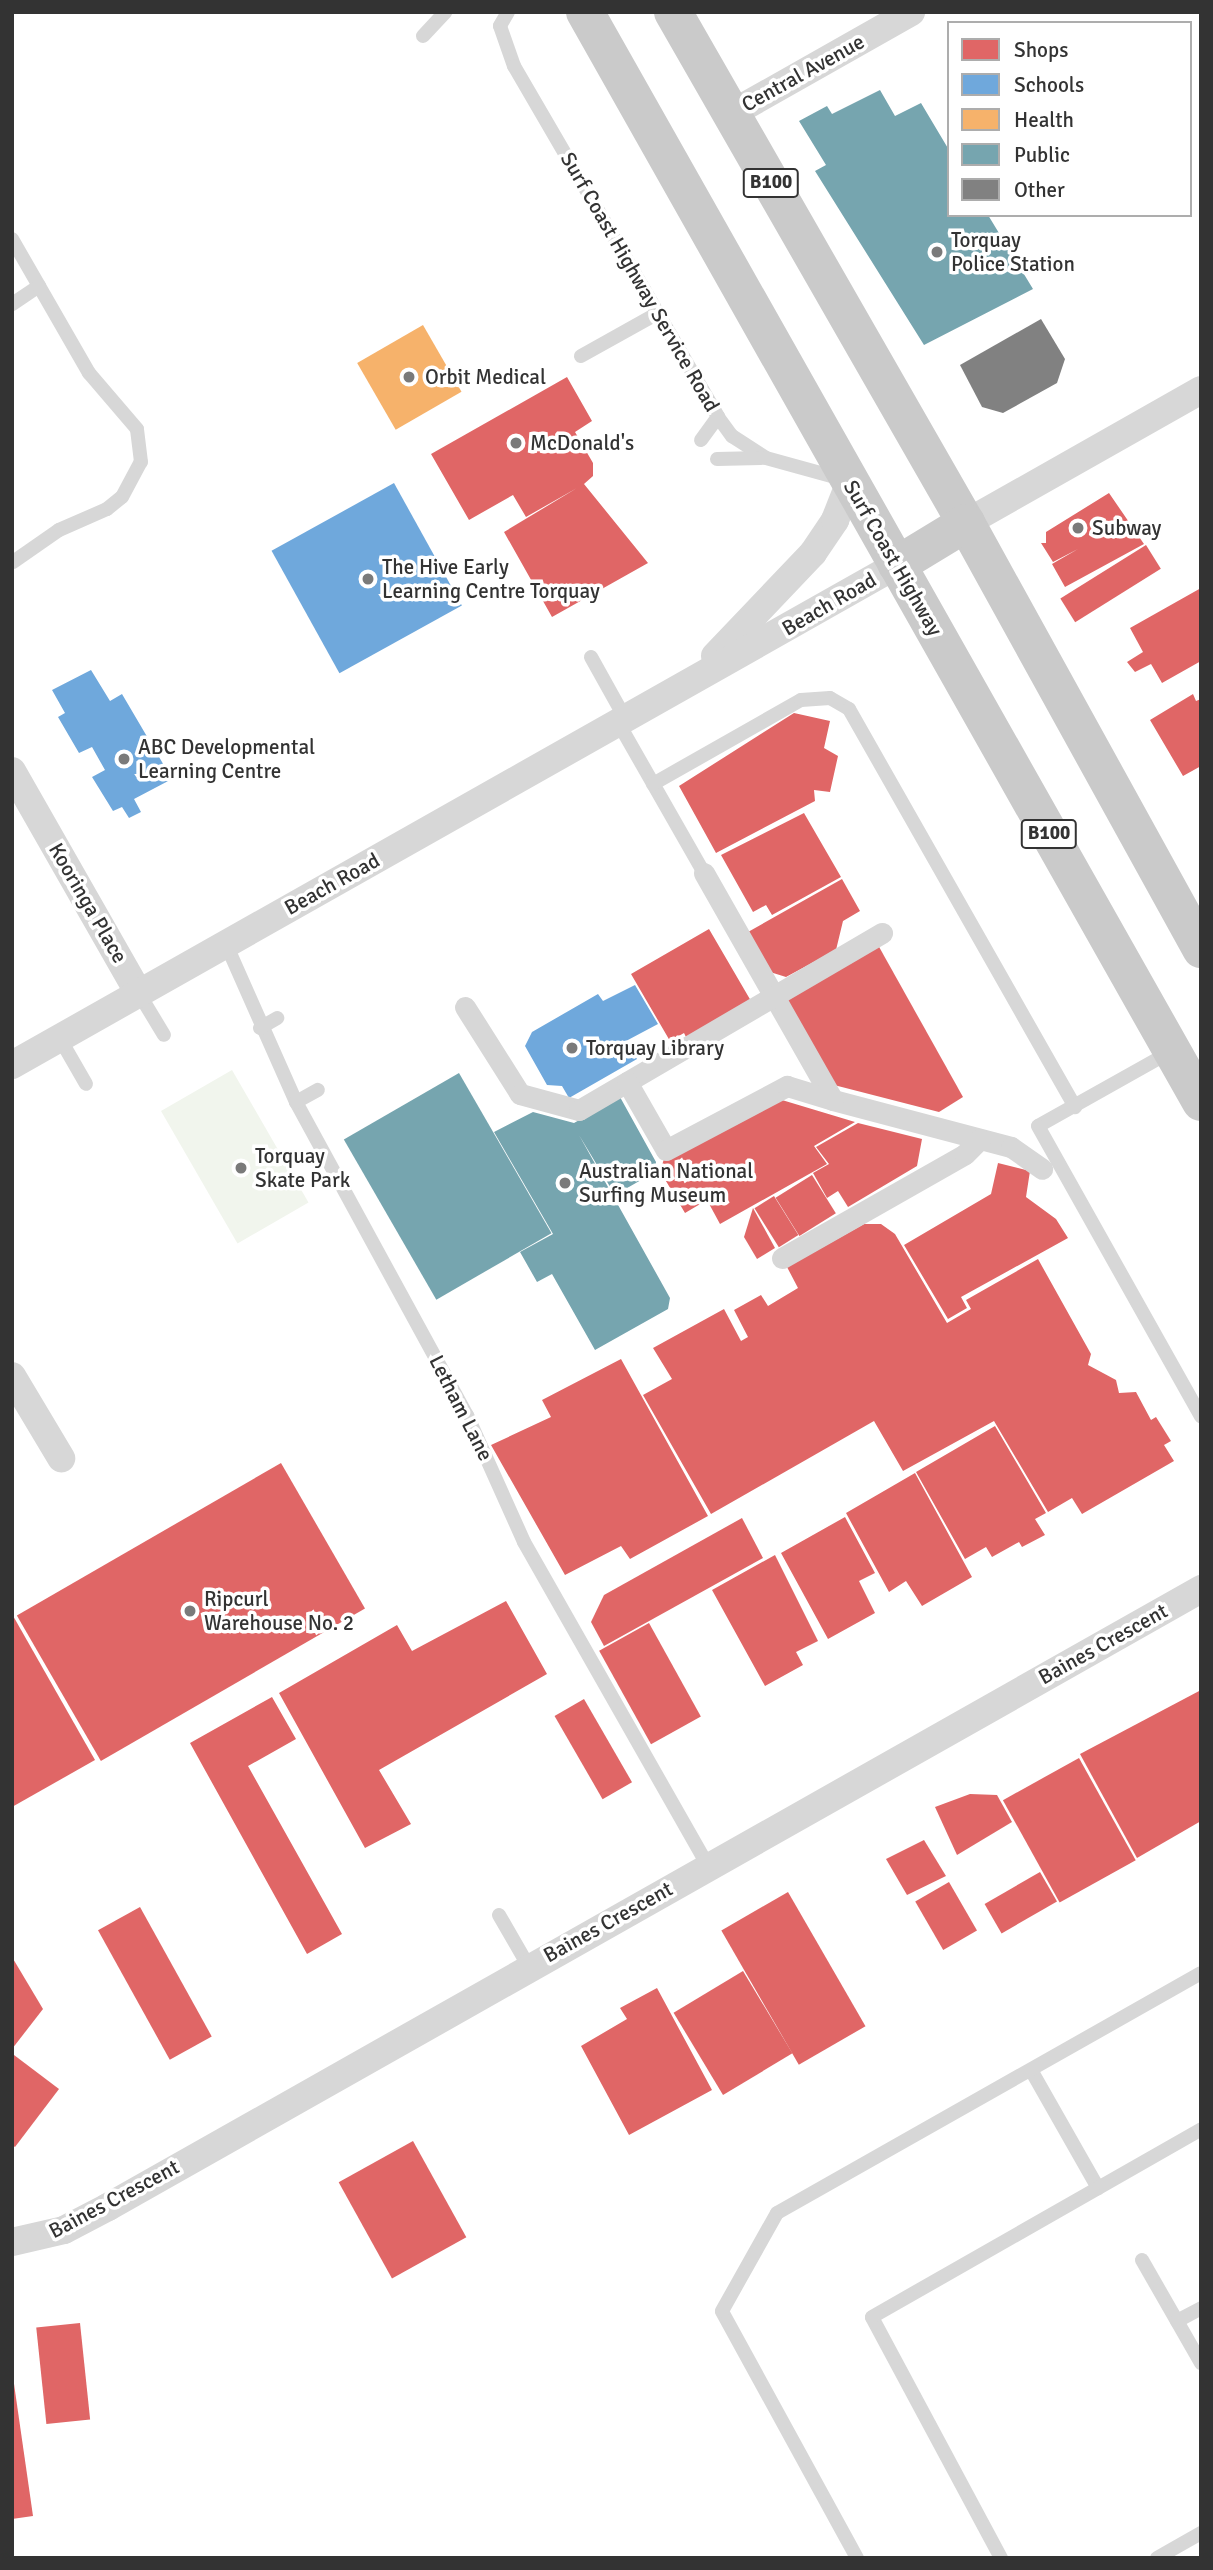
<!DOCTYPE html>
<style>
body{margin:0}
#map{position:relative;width:1213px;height:2570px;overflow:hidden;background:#fff;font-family:Signika,sans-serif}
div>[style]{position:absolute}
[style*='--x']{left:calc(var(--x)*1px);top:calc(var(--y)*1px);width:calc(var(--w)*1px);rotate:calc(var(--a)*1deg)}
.green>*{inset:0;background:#f1f5ed;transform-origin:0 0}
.shops>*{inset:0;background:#e06666;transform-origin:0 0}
.schools>*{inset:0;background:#6fa8dc;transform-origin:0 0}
.health>*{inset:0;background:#f6b26b;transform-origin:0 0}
.public>*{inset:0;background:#76a5af;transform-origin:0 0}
.building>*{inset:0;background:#818181}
.service>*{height:14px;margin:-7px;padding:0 7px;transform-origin:7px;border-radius:7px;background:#d7d7d7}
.pedestrian>*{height:21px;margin:-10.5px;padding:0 10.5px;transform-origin:10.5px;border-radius:10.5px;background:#d7d7d7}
.minor>*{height:28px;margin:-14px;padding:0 14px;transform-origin:14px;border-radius:14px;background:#d7d7d7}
.primary>*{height:38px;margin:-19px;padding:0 19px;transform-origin:19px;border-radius:19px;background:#cacaca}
.dots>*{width:19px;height:19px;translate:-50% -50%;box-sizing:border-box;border:4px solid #fff;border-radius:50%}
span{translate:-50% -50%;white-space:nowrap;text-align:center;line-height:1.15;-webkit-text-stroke:7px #fff;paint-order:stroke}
.shield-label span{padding:2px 5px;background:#fff;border:2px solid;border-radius:5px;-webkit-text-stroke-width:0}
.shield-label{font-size:19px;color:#333;font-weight:700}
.street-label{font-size:21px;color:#333}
.poi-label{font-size:21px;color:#333}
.left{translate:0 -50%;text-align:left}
.frame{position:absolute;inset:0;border:14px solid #333;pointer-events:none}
.legend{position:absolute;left:947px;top:21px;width:245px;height:196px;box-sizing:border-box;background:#fff;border:2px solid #adadad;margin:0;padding:9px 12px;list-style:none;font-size:21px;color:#333}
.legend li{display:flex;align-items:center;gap:14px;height:35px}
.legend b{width:35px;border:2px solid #adadad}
</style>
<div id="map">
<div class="green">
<i style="left:232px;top:1070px;width:153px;height:82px;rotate:60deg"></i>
</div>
<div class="shops">
<i style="clip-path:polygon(567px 377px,592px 421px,575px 432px,593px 463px,593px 476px,584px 484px,648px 563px,552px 617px,504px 532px,577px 488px,526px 517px,513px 495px,469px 520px,431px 454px)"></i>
<i style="clip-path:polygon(1109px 493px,1144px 544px,1065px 587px,1052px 564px,1078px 549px,1053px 562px,1041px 543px,1046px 543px,1046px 532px)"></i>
<i style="left:1146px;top:545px;width:28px;height:101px;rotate:58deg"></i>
<i style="clip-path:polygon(1201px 588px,1201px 661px,1162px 683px,1151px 664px,1135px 672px,1127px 662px,1143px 652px,1130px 628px)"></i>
<i style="clip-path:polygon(1193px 694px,1196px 701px,1201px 699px,1201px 766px,1183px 776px,1150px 720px)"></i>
<i style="clip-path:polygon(794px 713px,830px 721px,824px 748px,838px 756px,830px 792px,814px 790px,815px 801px,716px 853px,679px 786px)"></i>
<i style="clip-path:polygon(804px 813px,841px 877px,772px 915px,766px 905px,753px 912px,721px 855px)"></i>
<i style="clip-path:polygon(842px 879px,860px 911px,843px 921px,836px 950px,786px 977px,770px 972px,748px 932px)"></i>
<i style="clip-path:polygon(709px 929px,751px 1001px,687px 1039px,684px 1033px,670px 1041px,631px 974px)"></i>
<i style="clip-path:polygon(878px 945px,963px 1097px,939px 1112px,834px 1085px,787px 1003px,791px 993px)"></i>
<i style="clip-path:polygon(772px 1097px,855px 1122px,814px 1146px,827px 1164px,720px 1224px,707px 1200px,685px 1213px,660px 1171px,664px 1159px)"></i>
<i style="clip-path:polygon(858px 1123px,922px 1139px,917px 1166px,848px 1207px,838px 1191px,827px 1198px,813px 1173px,829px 1164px,816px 1147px)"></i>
<i style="clip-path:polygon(998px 1163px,1030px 1171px,1026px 1197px,1056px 1219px,1068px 1238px,961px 1297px,967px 1308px,948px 1319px,904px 1245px,991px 1194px)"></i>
<i style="left:812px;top:1175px;width:45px;height:43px;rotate:58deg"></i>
<i style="left:774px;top:1196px;width:46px;height:23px;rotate:58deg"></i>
<i style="clip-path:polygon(753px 1208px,775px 1248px,757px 1259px,744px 1237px)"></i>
<i style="clip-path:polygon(864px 1224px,881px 1224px,895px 1234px,947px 1323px,971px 1309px,966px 1300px,1038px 1259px,1091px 1354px,1088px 1365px,1116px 1380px,1119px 1393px,1136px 1392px,1151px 1420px,1156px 1417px,1171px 1441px,1164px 1445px,1174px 1461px,1082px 1514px,1072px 1498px,1048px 1512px,994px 1421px,903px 1471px,874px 1421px,711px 1514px,643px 1395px,672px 1379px,653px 1348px,724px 1309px,741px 1341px,748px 1337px,734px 1310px,761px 1295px,768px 1306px,798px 1288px,787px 1267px)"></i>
<i style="clip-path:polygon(621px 1359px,708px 1516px,630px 1559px,621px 1546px,565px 1575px,491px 1445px,551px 1417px,542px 1400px)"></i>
<i style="clip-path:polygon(995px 1426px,1046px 1513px,1035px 1519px,1045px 1535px,1022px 1547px,1019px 1542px,992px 1557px,986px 1547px,965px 1559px,916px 1472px)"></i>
<i style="left:281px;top:1463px;width:168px;height:305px;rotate:60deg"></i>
<i style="clip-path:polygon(915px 1473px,972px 1577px,922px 1606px,906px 1581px,889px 1592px,846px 1513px)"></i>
<i style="clip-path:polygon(845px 1517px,875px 1573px,859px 1581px,875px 1613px,828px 1639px,781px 1553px)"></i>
<i style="clip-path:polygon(742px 1518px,763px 1558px,604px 1646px,591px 1622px,604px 1595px)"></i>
<i style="clip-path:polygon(775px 1555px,818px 1641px,796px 1652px,803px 1665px,765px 1686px,712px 1590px)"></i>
<i style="clip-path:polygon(506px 1601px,547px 1674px,379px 1770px,411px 1824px,365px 1848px,279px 1693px,397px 1625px,412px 1651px)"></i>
<i style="clip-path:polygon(12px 1614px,95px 1760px,12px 1807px)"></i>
<i style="left:649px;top:1623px;width:107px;height:57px;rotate:61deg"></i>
<i style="clip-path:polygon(1201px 1690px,1201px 1821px,1137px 1858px,1080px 1754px)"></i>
<i style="clip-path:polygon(272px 1697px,296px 1739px,248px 1766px,342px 1934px,307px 1954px,190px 1743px)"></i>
<i style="left:584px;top:1699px;width:96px;height:34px;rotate:60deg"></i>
<i style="left:1079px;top:1758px;width:117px;height:87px;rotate:61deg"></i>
<i style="clip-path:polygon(970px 1794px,997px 1795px,1012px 1822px,957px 1855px,935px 1807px)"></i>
<i style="clip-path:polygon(924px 1840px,946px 1876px,907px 1895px,886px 1859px)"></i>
<i style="left:1040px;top:1872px;width:34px;height:64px;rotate:60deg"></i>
<i style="left:949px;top:1882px;width:56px;height:39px;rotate:60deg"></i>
<i style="left:788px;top:1892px;width:155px;height:77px;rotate:60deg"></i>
<i style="left:140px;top:1907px;width:148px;height:48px;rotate:61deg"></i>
<i style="clip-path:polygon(12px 1957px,43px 2009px,12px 2049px)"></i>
<i style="left:743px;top:1971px;width:96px;height:81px;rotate:59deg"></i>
<i style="clip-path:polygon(657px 1988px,712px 2090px,629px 2135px,581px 2046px,627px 2019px,620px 2008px)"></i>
<i style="clip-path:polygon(14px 2055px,59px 2089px,15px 2147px,12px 2145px)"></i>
<i style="left:413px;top:2141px;width:110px;height:85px;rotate:61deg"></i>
<i style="left:80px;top:2323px;width:97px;height:44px;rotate:84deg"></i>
<i style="clip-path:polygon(12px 2370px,33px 2516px,12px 2519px)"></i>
</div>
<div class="schools">
<i style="left:394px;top:483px;width:140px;height:140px;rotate:61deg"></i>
<i style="clip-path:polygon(91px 670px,110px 701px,122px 694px,172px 779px,134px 799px,141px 812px,129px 818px,122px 807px,113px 811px,92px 777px,105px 770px,92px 747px,79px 753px,58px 717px,65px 713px,52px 690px)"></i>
<i style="clip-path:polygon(635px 985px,658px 1024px,626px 1041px,637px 1059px,569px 1098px,562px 1086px,547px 1085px,525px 1046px,532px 1032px,598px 994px,603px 1001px)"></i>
</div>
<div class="health">
<i style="left:423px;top:325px;width:77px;height:76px;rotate:60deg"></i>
</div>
<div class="public">
<i style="clip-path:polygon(880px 90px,895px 116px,921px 103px,949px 150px,949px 215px,988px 215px,1033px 289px,924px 345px,815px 171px,826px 165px,799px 121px,827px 106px,832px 114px)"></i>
<i style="left:459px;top:1073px;width:185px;height:133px;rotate:60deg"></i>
<i style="clip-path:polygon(620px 1097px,656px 1162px,655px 1172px,615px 1195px,579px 1135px,670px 1298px,668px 1309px,595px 1350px,552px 1274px,537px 1282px,520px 1252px,553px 1234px,494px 1132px,533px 1112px,574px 1123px)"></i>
</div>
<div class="building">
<i style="clip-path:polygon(1041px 319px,1065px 359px,1057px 383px,1003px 413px,982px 407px,960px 365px)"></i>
</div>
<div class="service">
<i style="--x:508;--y:12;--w:16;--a:120"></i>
<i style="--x:500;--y:26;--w:42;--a:70.7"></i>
<i style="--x:514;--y:66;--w:406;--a:59.8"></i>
<i style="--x:718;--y:417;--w:24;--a:54"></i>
<i style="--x:732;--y:436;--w:40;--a:32.9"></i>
<i style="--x:766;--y:458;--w:79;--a:15.4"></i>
<i style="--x:423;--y:36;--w:33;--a:-47"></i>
<i style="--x:12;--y:239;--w:54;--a:60.1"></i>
<i style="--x:39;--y:286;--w:32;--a:146"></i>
<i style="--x:581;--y:356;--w:86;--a:-29.2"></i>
<i style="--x:701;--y:440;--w:29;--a:-54"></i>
<i style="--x:717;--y:459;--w:44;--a:-1.3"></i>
<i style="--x:13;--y:562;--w:56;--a:-34.8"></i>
<i style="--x:59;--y:530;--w:52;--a:-23.6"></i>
<i style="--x:107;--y:509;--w:19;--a:-39"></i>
<i style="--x:122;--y:497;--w:40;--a:-62"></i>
<i style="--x:141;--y:462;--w:33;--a:-97"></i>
<i style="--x:137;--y:429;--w:74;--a:-130.6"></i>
<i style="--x:89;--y:373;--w:100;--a:-119.9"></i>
<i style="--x:591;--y:657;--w:72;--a:60.9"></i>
<i style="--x:619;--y:724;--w:172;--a:60.3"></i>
<i style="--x:653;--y:784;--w:170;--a:-29.6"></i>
<i style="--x:801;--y:700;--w:29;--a:-4"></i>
<i style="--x:830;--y:698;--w:22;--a:30"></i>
<i style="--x:849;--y:709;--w:458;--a:60.4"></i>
<i style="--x:226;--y:944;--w:173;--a:66.1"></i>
<i style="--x:296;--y:1102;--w:357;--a:61.4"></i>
<i style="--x:467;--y:1415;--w:139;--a:65.8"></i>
<i style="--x:524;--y:1542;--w:373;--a:60.4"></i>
<i style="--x:138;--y:992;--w:50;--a:58.8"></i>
<i style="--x:260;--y:1028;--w:20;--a:-30"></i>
<i style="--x:59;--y:1037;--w:54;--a:60.1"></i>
<i style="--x:1170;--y:1052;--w:151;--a:150.7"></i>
<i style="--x:1038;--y:1126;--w:333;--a:60.7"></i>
<i style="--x:296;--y:1102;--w:25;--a:-29"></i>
<i style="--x:499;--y:1915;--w:60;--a:60"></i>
<i style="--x:1031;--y:2070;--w:136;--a:60.4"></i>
<i style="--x:1142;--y:2260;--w:119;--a:60.2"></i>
<i style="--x:1177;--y:2321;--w:27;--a:-28"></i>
<i style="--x:857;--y:2558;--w:281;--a:-118.7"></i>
<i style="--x:722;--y:2311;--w:112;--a:-60.7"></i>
<i style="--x:777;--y:2213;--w:487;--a:-29.5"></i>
<i style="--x:1001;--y:2558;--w:273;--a:-118.2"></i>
<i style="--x:872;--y:2317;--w:379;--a:-29.7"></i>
<i style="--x:1157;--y:2558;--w:51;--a:-29.6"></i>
</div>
<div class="pedestrian">
<i style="--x:704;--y:873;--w:261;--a:60.4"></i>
<i style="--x:833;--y:1100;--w:184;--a:14.8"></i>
<i style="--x:1011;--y:1147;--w:38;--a:35"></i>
<i style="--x:465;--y:1007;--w:103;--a:57.7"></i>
<i style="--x:520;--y:1094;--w:61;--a:15.2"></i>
<i style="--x:579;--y:1110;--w:351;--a:-30.3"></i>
<i style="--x:627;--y:1082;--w:78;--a:60.2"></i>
<i style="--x:666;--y:1150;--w:137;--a:-27.9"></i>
<i style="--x:787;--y:1086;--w:48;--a:16.9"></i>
<i style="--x:782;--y:1258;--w:210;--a:-29.6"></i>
<i style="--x:965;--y:1154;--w:21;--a:-45"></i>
</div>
<div class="minor">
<i style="--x:731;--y:114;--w:207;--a:-29.5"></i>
<i style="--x:966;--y:523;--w:270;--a:-29.5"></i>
<i style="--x:715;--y:656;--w:142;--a:-46.4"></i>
<i style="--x:813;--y:553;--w:40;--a:-56"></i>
<i style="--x:835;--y:520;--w:41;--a:-68.5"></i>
<i style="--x:12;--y:771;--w:254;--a:60.3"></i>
<i style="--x:12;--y:1065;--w:1016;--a:-29.47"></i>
<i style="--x:12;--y:1376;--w:96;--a:59.1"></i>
<i style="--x:12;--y:2242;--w:53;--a:-13"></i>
<i style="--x:64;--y:2230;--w:50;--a:-27.6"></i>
<i style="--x:108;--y:2207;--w:1256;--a:-29.48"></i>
</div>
<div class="primary">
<i style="--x:585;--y:12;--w:1252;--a:60.53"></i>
<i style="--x:673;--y:12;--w:589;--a:60.17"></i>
<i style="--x:966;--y:523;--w:487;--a:61.1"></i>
<i style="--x:897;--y:565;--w:81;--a:-31.3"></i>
</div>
<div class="dots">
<i style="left:937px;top:252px;background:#7a7a7a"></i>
<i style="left:409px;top:377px;background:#7a7a7a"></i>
<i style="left:516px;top:443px;background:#7a7a7a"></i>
<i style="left:1078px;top:528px;background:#7a7a7a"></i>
<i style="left:368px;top:579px;background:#7a7a7a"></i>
<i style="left:124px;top:759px;background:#7a7a7a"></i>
<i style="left:572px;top:1048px;background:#7a7a7a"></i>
<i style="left:241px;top:1168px;background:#7a7a7a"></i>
<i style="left:565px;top:1183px;background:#7a7a7a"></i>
<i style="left:190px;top:1611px;background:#7a7a7a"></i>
</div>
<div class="shield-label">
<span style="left:771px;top:183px">B100</span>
<span style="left:1049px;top:834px">B100</span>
</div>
<div class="street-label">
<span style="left:803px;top:73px;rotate:-29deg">Central Avenue</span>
<span style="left:640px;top:282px;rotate:60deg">Surf Coast Highway Service Road</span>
<span style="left:893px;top:558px;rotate:60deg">Surf Coast Highway</span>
<span style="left:829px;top:604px;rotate:-30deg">Beach Road</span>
<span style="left:332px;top:884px;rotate:-29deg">Beach Road</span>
<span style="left:88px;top:903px;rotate:60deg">Kooringa Place</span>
<span style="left:461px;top:1408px;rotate:63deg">Letham Lane</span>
<span style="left:1103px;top:1644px;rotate:-29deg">Baines Crescent</span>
<span style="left:608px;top:1922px;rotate:-29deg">Baines Crescent</span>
<span style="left:114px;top:2199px;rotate:-28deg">Baines Crescent</span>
</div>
<div class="poi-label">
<span class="left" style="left:951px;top:252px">Torquay<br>Police Station</span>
<span class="left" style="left:425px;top:377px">Orbit Medical</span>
<span class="left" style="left:530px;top:443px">McDonald's</span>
<span class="left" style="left:1092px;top:528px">Subway</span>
<span class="left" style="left:382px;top:579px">The Hive Early<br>Learning Centre Torquay</span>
<span class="left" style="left:138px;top:759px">ABC Developmental<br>Learning Centre</span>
<span class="left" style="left:586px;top:1048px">Torquay Library</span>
<span class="left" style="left:255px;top:1168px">Torquay<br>Skate Park</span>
<span class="left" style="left:579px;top:1183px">Australian National<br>Surfing Museum</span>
<span class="left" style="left:204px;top:1611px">Ripcurl<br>Warehouse No. 2</span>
</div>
<div class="frame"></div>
<ul class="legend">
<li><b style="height:19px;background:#e06666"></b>Shops</li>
<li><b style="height:19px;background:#6fa8dc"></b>Schools</li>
<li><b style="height:19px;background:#f6b26b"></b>Health</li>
<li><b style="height:19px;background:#76a5af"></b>Public</li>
<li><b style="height:19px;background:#818181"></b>Other</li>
</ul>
</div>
